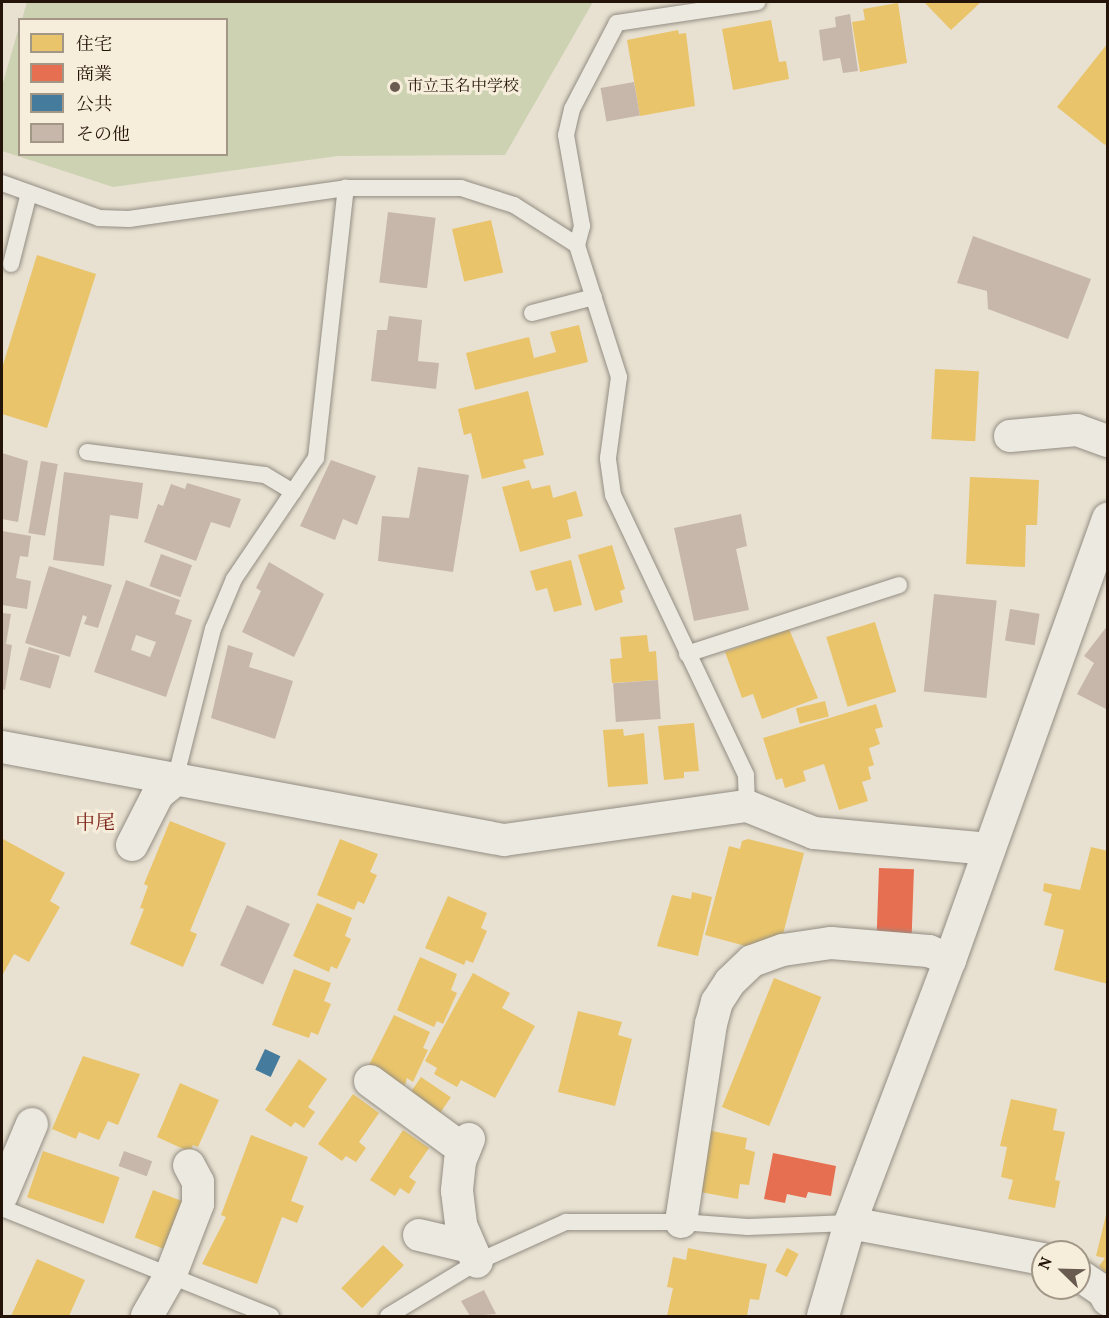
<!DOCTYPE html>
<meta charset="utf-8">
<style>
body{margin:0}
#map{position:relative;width:1109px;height:1318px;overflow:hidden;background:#e8e1d1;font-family:Vollkorn,"Noto Serif JP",serif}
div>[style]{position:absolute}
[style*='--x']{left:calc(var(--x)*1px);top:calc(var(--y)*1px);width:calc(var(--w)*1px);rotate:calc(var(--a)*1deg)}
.green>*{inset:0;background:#cdd2b2}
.homes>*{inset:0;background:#e9c46a;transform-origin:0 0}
.shops>*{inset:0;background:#e76f51;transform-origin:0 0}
.public>*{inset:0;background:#457b9d;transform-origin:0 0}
.building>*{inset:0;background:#c6b7aa;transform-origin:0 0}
.roads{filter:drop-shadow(0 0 2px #938d83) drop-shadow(0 0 2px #938d83)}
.service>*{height:16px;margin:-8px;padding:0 8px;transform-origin:8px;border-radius:8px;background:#ece9e1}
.minor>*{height:32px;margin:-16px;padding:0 16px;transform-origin:16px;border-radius:16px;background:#ece9e1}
.dots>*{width:16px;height:16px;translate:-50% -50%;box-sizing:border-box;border:3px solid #f6eedb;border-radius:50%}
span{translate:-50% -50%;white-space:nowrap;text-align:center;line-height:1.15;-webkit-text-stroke:6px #f6eedb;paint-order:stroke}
.poi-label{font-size:16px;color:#241309}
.left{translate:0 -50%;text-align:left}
.quarter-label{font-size:20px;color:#7a1f14}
.frame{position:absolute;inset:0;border:3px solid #241309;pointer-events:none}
.legend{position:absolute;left:18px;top:18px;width:210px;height:138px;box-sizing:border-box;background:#f6eedb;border:2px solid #a29687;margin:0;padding:8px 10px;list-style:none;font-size:18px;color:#241309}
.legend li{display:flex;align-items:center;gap:12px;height:30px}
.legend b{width:30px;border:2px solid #a29687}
.north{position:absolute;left:1031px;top:1240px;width:60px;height:60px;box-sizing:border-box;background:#f6eedb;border:2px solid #a29687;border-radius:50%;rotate:293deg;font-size:16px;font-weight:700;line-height:24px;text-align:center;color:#241309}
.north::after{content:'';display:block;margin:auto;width:21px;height:27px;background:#695b4f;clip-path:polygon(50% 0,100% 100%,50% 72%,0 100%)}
</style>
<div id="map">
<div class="green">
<i style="clip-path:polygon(27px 2px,593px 2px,505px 155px,338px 156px,113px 187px,2px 151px,2px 86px,19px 27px,20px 154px,226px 154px,226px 20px,22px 19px)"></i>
</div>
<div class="homes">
<i style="clip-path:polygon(924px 2px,981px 2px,951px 30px)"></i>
<i style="clip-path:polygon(898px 3px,907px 63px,860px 72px,852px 22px,865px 20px,863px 9px)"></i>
<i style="clip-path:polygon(771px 20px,779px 62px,786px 61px,789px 79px,733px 90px,722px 29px)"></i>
<i style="clip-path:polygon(678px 30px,679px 34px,686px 33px,695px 106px,640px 116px,627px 40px)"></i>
<i style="clip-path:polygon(1108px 43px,1108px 142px,1105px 145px,1057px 107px)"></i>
<i style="left:491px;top:220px;width:54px;height:40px;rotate:77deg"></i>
<i style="clip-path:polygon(37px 255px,96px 274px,47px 428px,2px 414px,2px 368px)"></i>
<i style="clip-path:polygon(579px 325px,588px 362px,475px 390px,466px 353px,529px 337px,534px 358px,556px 352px,550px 332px)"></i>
<i style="left:935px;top:369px;width:44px;height:70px;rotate:3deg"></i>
<i style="clip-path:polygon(528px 391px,544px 455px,523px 460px,526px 468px,482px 479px,471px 433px,464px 435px,458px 409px)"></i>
<i style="clip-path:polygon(970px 477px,1039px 480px,1037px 525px,1026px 525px,1025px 567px,966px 564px)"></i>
<i style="clip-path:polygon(529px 480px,532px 489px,550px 485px,553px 498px,576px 491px,583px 516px,567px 520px,571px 538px,520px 552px,502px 487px)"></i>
<i style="clip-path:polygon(612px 545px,625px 589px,620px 591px,623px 602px,595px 611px,578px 555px)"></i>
<i style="clip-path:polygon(571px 560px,582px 605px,554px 612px,547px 588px,536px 591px,530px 571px)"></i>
<i style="left:875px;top:622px;width:73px;height:51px;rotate:73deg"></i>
<i style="clip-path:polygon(789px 629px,818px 698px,762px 719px,753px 694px,742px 698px,725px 652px)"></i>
<i style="clip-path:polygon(647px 635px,649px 652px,656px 651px,658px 680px,612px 683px,610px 659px,622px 658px,620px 637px)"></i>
<i style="left:825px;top:701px;width:16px;height:30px;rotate:76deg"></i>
<i style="clip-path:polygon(876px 704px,883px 727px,875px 729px,880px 744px,869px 748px,874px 765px,868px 767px,871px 779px,862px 782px,868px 801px,839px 810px,824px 764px,803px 771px,806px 781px,785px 788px,782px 778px,776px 780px,763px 738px)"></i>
<i style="clip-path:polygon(694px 723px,699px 771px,684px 772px,684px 778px,664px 780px,658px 726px)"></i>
<i style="clip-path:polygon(623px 729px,624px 736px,644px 733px,648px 784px,608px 787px,603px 730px)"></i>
<i style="clip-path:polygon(170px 821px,226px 843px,190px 931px,197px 934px,183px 967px,130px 944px,144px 909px,140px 908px,148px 886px,144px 884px)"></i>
<i style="clip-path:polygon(3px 839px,65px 873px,50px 901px,60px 907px,29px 962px,14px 954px,2px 976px)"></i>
<i style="clip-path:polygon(340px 839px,378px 854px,370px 872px,377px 875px,364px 904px,358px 901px,354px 910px,317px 895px)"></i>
<i style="clip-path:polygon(748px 839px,804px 853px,781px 942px,760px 950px,705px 935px,729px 846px,740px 849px,742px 841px)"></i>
<i style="clip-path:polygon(1091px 847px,1108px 851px,1108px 984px,1054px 970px,1064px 930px,1044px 925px,1052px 894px,1043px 891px,1044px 883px,1080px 890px)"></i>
<i style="clip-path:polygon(692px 892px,712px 897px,698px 956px,657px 946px,672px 895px,691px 899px)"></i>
<i style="clip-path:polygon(448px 896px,487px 913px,481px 928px,487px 931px,473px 963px,466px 960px,464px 965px,425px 948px)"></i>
<i style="clip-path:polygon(317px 903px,352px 918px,345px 936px,351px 939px,337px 969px,331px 966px,329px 972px,293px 956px)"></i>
<i style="clip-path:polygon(420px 957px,457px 974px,451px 990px,457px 993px,443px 1024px,437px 1021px,434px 1027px,397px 1010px)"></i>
<i style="clip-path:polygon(294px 969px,331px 983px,324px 1001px,331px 1004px,318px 1035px,311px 1032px,309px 1038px,272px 1025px)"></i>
<i style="clip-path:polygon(473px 973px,510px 993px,502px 1008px,535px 1026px,495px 1098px,461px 1080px,457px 1087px,434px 1074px,437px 1068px,425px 1061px)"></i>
<i style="left:774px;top:978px;width:51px;height:139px;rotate:22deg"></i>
<i style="clip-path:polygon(578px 1011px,622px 1022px,618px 1035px,632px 1039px,615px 1106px,558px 1092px)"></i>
<i style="clip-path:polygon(394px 1015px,430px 1032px,423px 1048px,428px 1050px,413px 1082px,407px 1078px,405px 1085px,368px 1067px)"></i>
<i style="clip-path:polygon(83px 1056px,140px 1074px,118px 1125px,108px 1121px,99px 1140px,79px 1132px,76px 1139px,52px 1129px)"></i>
<i style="clip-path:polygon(299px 1059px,327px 1079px,308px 1107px,315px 1112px,304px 1128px,295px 1122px,291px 1127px,265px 1110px)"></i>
<i style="left:421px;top:1077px;width:36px;height:28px;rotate:34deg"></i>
<i style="clip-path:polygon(180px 1083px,219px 1100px,198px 1147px,193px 1145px,190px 1152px,157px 1137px)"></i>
<i style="clip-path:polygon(353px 1094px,379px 1113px,359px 1142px,366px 1148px,356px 1162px,346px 1156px,342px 1161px,318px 1144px)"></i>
<i style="clip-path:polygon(1011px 1099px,1057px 1109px,1053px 1130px,1065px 1132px,1055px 1180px,1060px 1181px,1055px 1208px,1008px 1199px,1013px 1180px,1001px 1177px,1007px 1147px,1000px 1146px)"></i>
<i style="clip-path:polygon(403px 1130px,429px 1148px,409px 1177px,416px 1182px,409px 1194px,400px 1188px,395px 1196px,370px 1180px)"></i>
<i style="clip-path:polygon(707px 1130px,747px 1138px,745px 1149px,755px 1152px,749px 1185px,740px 1184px,738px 1199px,695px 1191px)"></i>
<i style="clip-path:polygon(251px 1135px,308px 1157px,291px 1201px,304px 1206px,297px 1223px,282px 1217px,257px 1284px,202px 1264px,226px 1217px,221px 1215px)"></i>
<i style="left:43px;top:1151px;width:81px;height:49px;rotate:19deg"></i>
<i style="left:153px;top:1190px;width:31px;height:51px;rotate:21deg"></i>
<i style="clip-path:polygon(1107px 1211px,1108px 1211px,1108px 1275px,1099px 1266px,1105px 1258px,1096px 1256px)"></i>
<i style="left:383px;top:1245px;width:29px;height:60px;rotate:44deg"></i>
<i style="clip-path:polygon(688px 1248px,767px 1264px,759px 1300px,750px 1299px,747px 1316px,667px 1316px,673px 1288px,667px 1287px,673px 1257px,686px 1260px)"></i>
<i style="left:787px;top:1248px;width:13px;height:26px;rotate:27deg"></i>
<i style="clip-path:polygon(37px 1259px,85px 1280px,69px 1316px,11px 1316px)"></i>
</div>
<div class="shops">
<i style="left:879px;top:868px;width:35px;height:66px;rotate:2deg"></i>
<i style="clip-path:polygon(773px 1153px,836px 1166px,831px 1196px,808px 1192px,806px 1198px,787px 1194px,785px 1203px,764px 1199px)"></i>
</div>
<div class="public">
<i style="left:265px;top:1049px;width:17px;height:23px;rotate:25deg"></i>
</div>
<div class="building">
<i style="clip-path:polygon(850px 14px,858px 71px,843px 73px,840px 58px,823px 61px,819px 30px,836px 27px,835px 17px)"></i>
<i style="left:634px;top:82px;width:34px;height:34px;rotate:80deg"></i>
<i style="left:388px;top:212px;width:48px;height:71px;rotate:7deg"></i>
<i style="clip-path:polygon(973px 236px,1091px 279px,1068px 339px,988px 309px,987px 291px,957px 283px)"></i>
<i style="clip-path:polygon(389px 316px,422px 320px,418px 361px,439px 363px,436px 389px,371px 381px,377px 330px,387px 330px)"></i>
<i style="clip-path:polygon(2px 453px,28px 461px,18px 522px,2px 519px)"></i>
<i style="clip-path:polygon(331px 460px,376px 476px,357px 525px,343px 519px,335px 540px,300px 526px)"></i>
<i style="left:41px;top:461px;width:17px;height:73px;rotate:10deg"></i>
<i style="clip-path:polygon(418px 467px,469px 475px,453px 572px,378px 561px,382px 516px,409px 518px)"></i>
<i style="clip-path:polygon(64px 472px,143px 483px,138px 519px,110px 515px,104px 566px,53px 560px)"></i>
<i style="clip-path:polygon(187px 483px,241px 499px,230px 528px,211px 522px,196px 561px,144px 542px,158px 504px,163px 506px,171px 484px,185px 489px)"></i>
<i style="clip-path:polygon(741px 514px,747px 546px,736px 549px,749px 610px,694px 621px,674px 528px)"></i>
<i style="clip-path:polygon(2px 531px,31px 536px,28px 557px,20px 556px,16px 578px,31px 581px,27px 609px,2px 605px)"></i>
<i style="left:161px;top:554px;width:33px;height:34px;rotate:20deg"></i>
<i style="clip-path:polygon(269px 562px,324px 594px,294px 657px,242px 632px,261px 591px,256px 588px)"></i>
<i style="clip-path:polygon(49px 566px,112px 585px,98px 628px,84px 624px,87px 617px,83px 615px,70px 657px,25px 643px)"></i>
<i style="clip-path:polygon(evenodd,126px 580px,180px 600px,175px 614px,192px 620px,166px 697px,94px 672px,126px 580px,136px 635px,156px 642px,150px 657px,131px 650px,136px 635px)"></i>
<i style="left:934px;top:594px;width:63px;height:98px;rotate:6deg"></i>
<i style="left:1010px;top:609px;width:30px;height:32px;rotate:9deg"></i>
<i style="clip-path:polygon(2px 613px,11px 614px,6px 644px,12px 645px,5px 690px,2px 689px)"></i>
<i style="clip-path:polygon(1108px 625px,1108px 710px,1077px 694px,1094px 663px,1084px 656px)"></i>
<i style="clip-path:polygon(228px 645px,253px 653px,249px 667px,293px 681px,275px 739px,211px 718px)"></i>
<i style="left:29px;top:647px;width:32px;height:34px;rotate:16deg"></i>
<i style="left:658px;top:680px;width:39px;height:45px;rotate:86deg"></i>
<i style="left:247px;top:905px;width:47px;height:66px;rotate:24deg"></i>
<i style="left:124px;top:1151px;width:30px;height:16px;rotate:20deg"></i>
<i style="clip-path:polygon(484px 1290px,496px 1314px,470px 1316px,461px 1301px)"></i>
</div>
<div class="roads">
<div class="service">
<i style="--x:2;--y:183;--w:103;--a:19.8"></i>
<i style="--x:99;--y:218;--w:30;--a:2"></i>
<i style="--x:129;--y:219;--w:219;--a:-8.1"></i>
<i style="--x:346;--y:188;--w:115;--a:0"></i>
<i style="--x:461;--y:188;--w:56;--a:17.8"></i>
<i style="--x:514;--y:205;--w:75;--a:32.4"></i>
<i style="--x:11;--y:264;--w:73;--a:-75.8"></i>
<i style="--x:532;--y:313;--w:64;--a:-14.5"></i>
<i style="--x:87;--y:452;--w:179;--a:7.4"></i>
<i style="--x:265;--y:475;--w:33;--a:31"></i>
<i style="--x:687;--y:654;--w:223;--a:-18"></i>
<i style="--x:175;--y:780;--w:156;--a:-75.9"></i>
<i style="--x:213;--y:629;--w:54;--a:-67.2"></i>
<i style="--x:234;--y:579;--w:146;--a:-55.9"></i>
<i style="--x:316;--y:458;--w:272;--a:-83.7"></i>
<i style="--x:747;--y:806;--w:31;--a:-92"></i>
<i style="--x:746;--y:775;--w:310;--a:-115.4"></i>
<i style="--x:613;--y:495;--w:37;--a:-98"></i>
<i style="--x:608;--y:458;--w:82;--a:-82.3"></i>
<i style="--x:619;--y:377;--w:139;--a:-107.7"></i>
<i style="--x:577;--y:245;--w:20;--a:-75"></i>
<i style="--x:582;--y:226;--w:92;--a:-100"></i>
<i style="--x:566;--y:135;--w:27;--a:-77"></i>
<i style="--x:572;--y:109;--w:97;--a:-62.4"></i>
<i style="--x:617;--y:23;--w:142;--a:-8.5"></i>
<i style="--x:2;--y:1208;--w:290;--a:21.9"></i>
<i style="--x:388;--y:1316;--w:104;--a:-31.2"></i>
<i style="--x:477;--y:1262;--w:98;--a:-24.2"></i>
<i style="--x:566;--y:1222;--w:115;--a:0"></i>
<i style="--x:681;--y:1222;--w:67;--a:4.3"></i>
<i style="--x:748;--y:1227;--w:102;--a:-2.2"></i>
</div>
<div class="minor">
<i style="--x:1010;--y:436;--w:67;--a:-5.1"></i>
<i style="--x:1077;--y:430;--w:33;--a:20"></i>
<i style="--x:2;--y:747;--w:511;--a:10.5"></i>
<i style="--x:504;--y:840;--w:245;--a:-8"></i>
<i style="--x:747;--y:806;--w:72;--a:21.9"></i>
<i style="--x:814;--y:833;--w:176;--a:5.2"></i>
<i style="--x:132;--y:845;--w:57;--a:-63"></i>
<i style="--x:158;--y:794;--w:22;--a:-39"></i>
<i style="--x:370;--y:1081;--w:117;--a:36.3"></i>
<i style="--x:469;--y:1139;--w:24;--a:112"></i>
<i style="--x:460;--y:1161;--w:30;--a:96"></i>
<i style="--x:457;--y:1191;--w:34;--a:83"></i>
<i style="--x:461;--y:1225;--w:40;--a:66.6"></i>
<i style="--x:2;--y:1195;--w:77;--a:-67.1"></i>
<i style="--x:681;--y:1222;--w:200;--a:-81.4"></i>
<i style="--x:711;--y:1024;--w:23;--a:-75"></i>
<i style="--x:717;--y:1002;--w:24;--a:-57"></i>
<i style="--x:730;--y:982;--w:30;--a:-44"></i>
<i style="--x:752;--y:961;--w:33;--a:-20"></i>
<i style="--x:783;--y:950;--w:49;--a:-8.3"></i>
<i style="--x:831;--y:943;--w:98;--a:4.7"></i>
<i style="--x:929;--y:951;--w:23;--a:23"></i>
<i style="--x:850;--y:1223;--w:196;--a:10.6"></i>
<i style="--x:419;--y:1235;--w:52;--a:13.2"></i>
<i style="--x:1079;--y:1275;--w:29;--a:34"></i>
<i style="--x:1103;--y:1291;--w:10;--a:61"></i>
<i style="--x:147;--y:1316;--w:48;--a:-60.3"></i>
<i style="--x:171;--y:1274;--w:75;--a:-68.9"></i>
<i style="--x:198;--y:1204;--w:22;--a:-90"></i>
<i style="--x:198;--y:1182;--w:19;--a:-118"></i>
<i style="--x:823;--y:1316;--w:97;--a:-73.8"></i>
<i style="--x:850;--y:1223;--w:281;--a:-69.2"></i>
<i style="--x:950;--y:960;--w:469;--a:-70.3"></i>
</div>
</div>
<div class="dots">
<i style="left:395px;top:87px;background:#695b4f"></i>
</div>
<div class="poi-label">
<span class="left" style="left:407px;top:87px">市立玉名中学校</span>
</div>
<div class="quarter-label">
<span style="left:95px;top:824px">中尾</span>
</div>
<div class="frame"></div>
<ul class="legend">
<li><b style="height:16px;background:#e9c46a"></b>住宅</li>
<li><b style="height:16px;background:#e76f51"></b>商業</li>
<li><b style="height:16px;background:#457b9d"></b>公共</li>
<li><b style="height:16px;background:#c6b7aa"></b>その他</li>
</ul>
<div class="north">N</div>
</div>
